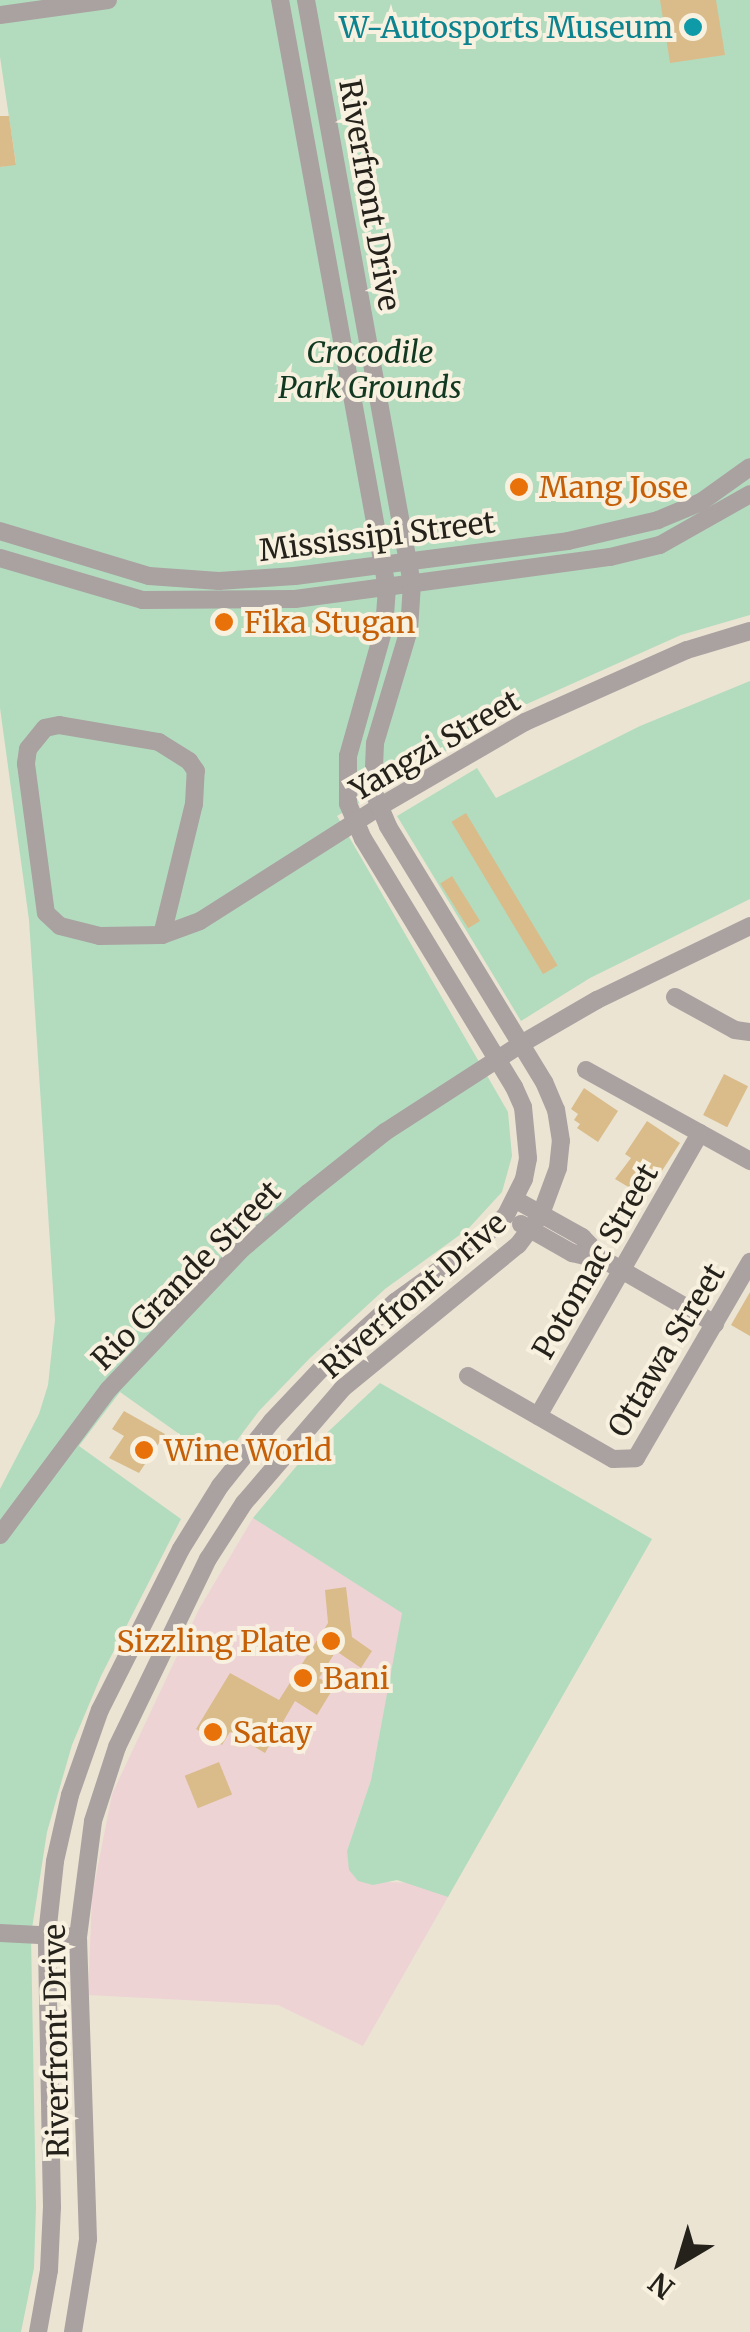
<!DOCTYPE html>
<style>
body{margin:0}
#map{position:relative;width:750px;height:2332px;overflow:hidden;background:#ebe4d3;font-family:Merriweather,serif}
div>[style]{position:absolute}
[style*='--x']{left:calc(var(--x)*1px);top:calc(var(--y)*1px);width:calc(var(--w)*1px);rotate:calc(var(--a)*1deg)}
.commercial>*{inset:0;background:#eed3d5}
.green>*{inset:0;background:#b3dcbf}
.building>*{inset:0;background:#dabc8b;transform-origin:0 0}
.minor>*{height:18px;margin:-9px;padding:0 9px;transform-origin:9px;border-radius:9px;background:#aaa1a1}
.dots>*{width:28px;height:28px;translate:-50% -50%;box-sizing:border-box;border:5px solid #f8f1e0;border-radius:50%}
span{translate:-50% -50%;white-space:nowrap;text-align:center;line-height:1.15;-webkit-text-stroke:8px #f8f1e0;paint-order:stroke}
.culture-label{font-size:30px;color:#0d838f}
.right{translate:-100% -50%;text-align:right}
.street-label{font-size:30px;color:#24221b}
.park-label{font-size:30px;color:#113821;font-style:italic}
.food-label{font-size:30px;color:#c56008}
.left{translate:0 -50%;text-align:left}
.north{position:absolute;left:630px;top:2212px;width:100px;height:100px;-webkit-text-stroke:8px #f8f1e0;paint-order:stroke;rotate:218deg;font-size:28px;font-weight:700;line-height:40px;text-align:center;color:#24221b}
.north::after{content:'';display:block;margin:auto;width:35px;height:45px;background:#24221b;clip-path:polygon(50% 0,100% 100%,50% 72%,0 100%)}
</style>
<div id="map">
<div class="commercial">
<i style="clip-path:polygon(253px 1518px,403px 1613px,371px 1780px,347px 1851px,358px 1881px,415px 1883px,448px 1897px,363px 2046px,278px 2005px,88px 1995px,92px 1896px,112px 1794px,199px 1609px)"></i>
</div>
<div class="green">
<i style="clip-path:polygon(0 0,750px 0,750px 615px,681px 635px,518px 708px,337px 816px,508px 1112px,512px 1156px,502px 1192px,468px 1229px,385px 1289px,310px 1358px,259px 1411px,220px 1463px,120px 1392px,79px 1446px,181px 1519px,101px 1676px,72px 1745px,47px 1832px,31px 1935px,36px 2207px,34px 2268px,21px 2332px,0 2332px,0 1489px,39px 1414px,48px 1385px,55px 1320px,29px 920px,0 708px,0 167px,16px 164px,0 57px)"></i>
<i style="clip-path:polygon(750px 681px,750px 899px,590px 978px,521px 1021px,397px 816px,477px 768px,496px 798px,640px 726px)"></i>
<i style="clip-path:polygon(380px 1383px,652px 1539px,448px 1897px,397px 1880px,373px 1885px,358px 1881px,349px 1870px,347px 1851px,371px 1780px,402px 1613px,253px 1518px,315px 1444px)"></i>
</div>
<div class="building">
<i style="clip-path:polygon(660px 0,716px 0,725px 55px,670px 63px)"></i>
<i style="clip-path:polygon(0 116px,9px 116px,16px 165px,0 167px)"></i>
<i style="left:466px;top:813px;width:178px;height:17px;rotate:59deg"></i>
<i style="left:452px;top:876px;width:53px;height:14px;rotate:58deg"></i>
<i style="left:724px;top:1074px;width:27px;height:46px;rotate:27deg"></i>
<i style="clip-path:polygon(584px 1088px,618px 1111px,598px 1142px,577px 1128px,580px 1124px,574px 1120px,578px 1114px,571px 1109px)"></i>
<i style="clip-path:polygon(647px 1121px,680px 1143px,645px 1197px,615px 1179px,631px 1158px,625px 1154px)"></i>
<i style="clip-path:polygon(750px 1292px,750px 1336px,731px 1325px)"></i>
<i style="clip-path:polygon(124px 1411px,165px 1434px,139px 1473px,109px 1458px,124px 1436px,112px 1429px)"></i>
<i style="clip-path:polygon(346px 1587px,352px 1637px,372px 1651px,361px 1668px,336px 1651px,319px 1678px,334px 1687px,317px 1715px,295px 1701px,265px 1753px,230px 1732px,222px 1745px,196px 1729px,230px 1673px,279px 1700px,328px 1623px,325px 1590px)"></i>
<i style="left:219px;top:1762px;width:35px;height:37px;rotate:68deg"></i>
</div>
<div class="minor">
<i style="--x:0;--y:15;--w:109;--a:-7.9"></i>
<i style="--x:0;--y:531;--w:156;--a:16.8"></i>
<i style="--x:149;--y:576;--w:70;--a:4.1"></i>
<i style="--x:219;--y:581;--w:76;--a:-3.8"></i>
<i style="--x:295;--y:576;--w:275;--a:-7.3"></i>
<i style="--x:568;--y:541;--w:92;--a:-13.1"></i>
<i style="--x:658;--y:520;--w:47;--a:-22.7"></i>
<i style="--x:701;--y:502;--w:60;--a:-35.5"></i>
<i style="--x:0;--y:558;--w:149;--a:16.4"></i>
<i style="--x:143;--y:600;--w:152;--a:-0.4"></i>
<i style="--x:295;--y:599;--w:318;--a:-7.6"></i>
<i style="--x:610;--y:557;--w:51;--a:-13.5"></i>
<i style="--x:660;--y:545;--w:103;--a:-29.5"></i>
<i style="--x:162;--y:935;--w:135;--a:-76.3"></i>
<i style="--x:194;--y:804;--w:33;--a:-87"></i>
<i style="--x:196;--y:771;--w:12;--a:-125"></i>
<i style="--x:189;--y:761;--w:36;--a:-148"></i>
<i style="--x:159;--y:742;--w:101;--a:-170.4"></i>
<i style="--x:59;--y:725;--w:14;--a:168"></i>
<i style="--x:45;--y:728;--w:27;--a:129"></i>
<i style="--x:28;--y:749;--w:15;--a:98"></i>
<i style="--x:26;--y:764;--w:150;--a:82.4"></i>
<i style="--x:46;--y:913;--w:19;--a:43"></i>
<i style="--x:60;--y:926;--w:41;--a:14"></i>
<i style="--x:100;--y:936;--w:62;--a:-0.9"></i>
<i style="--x:162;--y:935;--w:40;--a:-20.2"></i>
<i style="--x:200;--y:921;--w:212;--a:-32.5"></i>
<i style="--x:379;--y:807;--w:169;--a:-30.2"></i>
<i style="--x:525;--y:722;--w:177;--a:-24"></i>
<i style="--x:687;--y:650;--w:66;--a:-16.8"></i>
<i style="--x:675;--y:997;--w:68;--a:28.8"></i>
<i style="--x:735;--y:1030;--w:15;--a:8"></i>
<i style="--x:586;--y:1070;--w:188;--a:29"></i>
<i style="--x:516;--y:1200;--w:76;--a:29.3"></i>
<i style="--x:582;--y:1237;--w:33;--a:46"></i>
<i style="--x:521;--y:1224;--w:59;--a:29.6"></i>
<i style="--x:572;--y:1253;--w:35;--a:13"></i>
<i style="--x:606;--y:1261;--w:126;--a:30"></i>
<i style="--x:468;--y:1376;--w:167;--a:29.8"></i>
<i style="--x:613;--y:1459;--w:23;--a:-2"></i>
<i style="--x:636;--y:1458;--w:227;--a:-59.8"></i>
<i style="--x:538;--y:1416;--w:326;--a:-60.2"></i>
<i style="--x:0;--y:1535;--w:182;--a:-53.3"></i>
<i style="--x:109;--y:1389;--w:193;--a:-46.5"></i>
<i style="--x:242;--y:1249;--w:87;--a:-40.3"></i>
<i style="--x:308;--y:1193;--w:98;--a:-38.4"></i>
<i style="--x:385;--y:1132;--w:162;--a:-32.9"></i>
<i style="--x:521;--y:1044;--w:88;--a:-30.1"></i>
<i style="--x:597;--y:1000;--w:170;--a:-25.8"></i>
<i style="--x:0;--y:1933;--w:78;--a:2.9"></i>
<i style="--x:38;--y:2332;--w:63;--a:-79.9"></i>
<i style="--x:49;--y:2270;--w:63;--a:-87.3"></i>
<i style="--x:52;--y:2207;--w:272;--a:-91.1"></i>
<i style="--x:47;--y:1935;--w:74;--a:-83.8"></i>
<i style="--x:55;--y:1861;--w:68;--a:-77.2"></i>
<i style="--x:70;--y:1795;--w:90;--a:-70.6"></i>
<i style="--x:100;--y:1710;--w:180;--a:-63.3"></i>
<i style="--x:181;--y:1549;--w:74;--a:-58.2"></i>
<i style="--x:220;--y:1486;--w:83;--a:-51.3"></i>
<i style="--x:272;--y:1421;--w:71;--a:-46.7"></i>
<i style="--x:321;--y:1369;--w:100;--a:-42.2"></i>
<i style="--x:395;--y:1302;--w:102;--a:-35.9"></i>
<i style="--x:478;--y:1242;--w:39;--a:-44"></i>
<i style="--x:506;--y:1215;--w:40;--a:-63.4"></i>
<i style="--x:524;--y:1179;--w:21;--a:-79"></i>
<i style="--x:528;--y:1158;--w:51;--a:-95.6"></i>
<i style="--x:523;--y:1107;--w:22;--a:-114"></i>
<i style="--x:514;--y:1087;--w:290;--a:-121.3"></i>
<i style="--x:363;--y:839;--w:38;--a:-113"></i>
<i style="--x:348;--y:804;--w:48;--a:-90"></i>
<i style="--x:348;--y:756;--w:133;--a:-74.3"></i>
<i style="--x:384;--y:628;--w:40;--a:-85.7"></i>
<i style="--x:387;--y:588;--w:598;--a:-100.31"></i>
<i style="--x:73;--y:2332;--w:94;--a:-80.8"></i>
<i style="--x:88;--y:2239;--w:302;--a:-91.9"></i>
<i style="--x:78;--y:1937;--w:117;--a:-82.6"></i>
<i style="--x:93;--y:1821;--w:78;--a:-72"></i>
<i style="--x:117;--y:1747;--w:209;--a:-64.2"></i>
<i style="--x:208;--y:1559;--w:67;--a:-57.3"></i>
<i style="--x:244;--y:1503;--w:152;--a:-49.3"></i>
<i style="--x:343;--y:1388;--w:226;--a:-39.3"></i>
<i style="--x:518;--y:1245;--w:39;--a:-53"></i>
<i style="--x:541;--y:1214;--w:49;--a:-69.7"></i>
<i style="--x:558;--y:1168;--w:27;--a:-84"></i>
<i style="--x:561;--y:1141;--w:31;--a:-99"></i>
<i style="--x:556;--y:1110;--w:30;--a:-113"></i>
<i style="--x:544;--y:1082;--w:300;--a:-121.4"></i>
<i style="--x:388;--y:826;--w:38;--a:-113"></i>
<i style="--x:373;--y:791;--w:48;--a:-87.6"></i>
<i style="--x:375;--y:743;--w:118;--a:-73.3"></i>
<i style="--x:409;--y:630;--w:46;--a:-86.3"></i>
<i style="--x:412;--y:584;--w:594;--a:-100.29"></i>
</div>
<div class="dots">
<i style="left:693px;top:27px;background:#0f9aa8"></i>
<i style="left:519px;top:487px;background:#e8710a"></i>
<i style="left:224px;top:622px;background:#e8710a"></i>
<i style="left:144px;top:1450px;background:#e8710a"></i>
<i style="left:331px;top:1641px;background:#e8710a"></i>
<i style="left:303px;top:1678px;background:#e8710a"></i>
<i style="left:213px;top:1732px;background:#e8710a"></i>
</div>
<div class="culture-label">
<span class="right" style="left:673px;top:27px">W-Autosports Museum</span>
</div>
<div class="street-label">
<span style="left:370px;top:195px;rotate:80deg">Riverfront Drive</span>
<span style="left:377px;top:536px;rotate:-7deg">Mississipi Street</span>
<span style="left:435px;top:745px;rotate:-30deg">Yangzi Street</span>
<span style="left:595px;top:1261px;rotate:-60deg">Potomac Street</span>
<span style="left:186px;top:1275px;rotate:-45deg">Rio Grande Street</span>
<span style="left:413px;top:1295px;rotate:-41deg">Riverfront Drive</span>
<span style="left:666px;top:1350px;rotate:-59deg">Ottawa Street</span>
<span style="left:56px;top:2041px;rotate:-91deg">Riverfront Drive</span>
</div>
<div class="park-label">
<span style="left:370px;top:369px">Crocodile<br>Park Grounds</span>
</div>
<div class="food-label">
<span class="left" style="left:539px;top:487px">Mang Jose</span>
<span class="left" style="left:244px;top:622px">Fika Stugan</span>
<span class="left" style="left:164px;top:1450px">Wine World</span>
<span class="right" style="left:311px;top:1641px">Sizzling Plate</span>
<span class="left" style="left:323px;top:1678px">Bani</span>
<span class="left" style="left:233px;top:1732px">Satay</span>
</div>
<div class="north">N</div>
</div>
